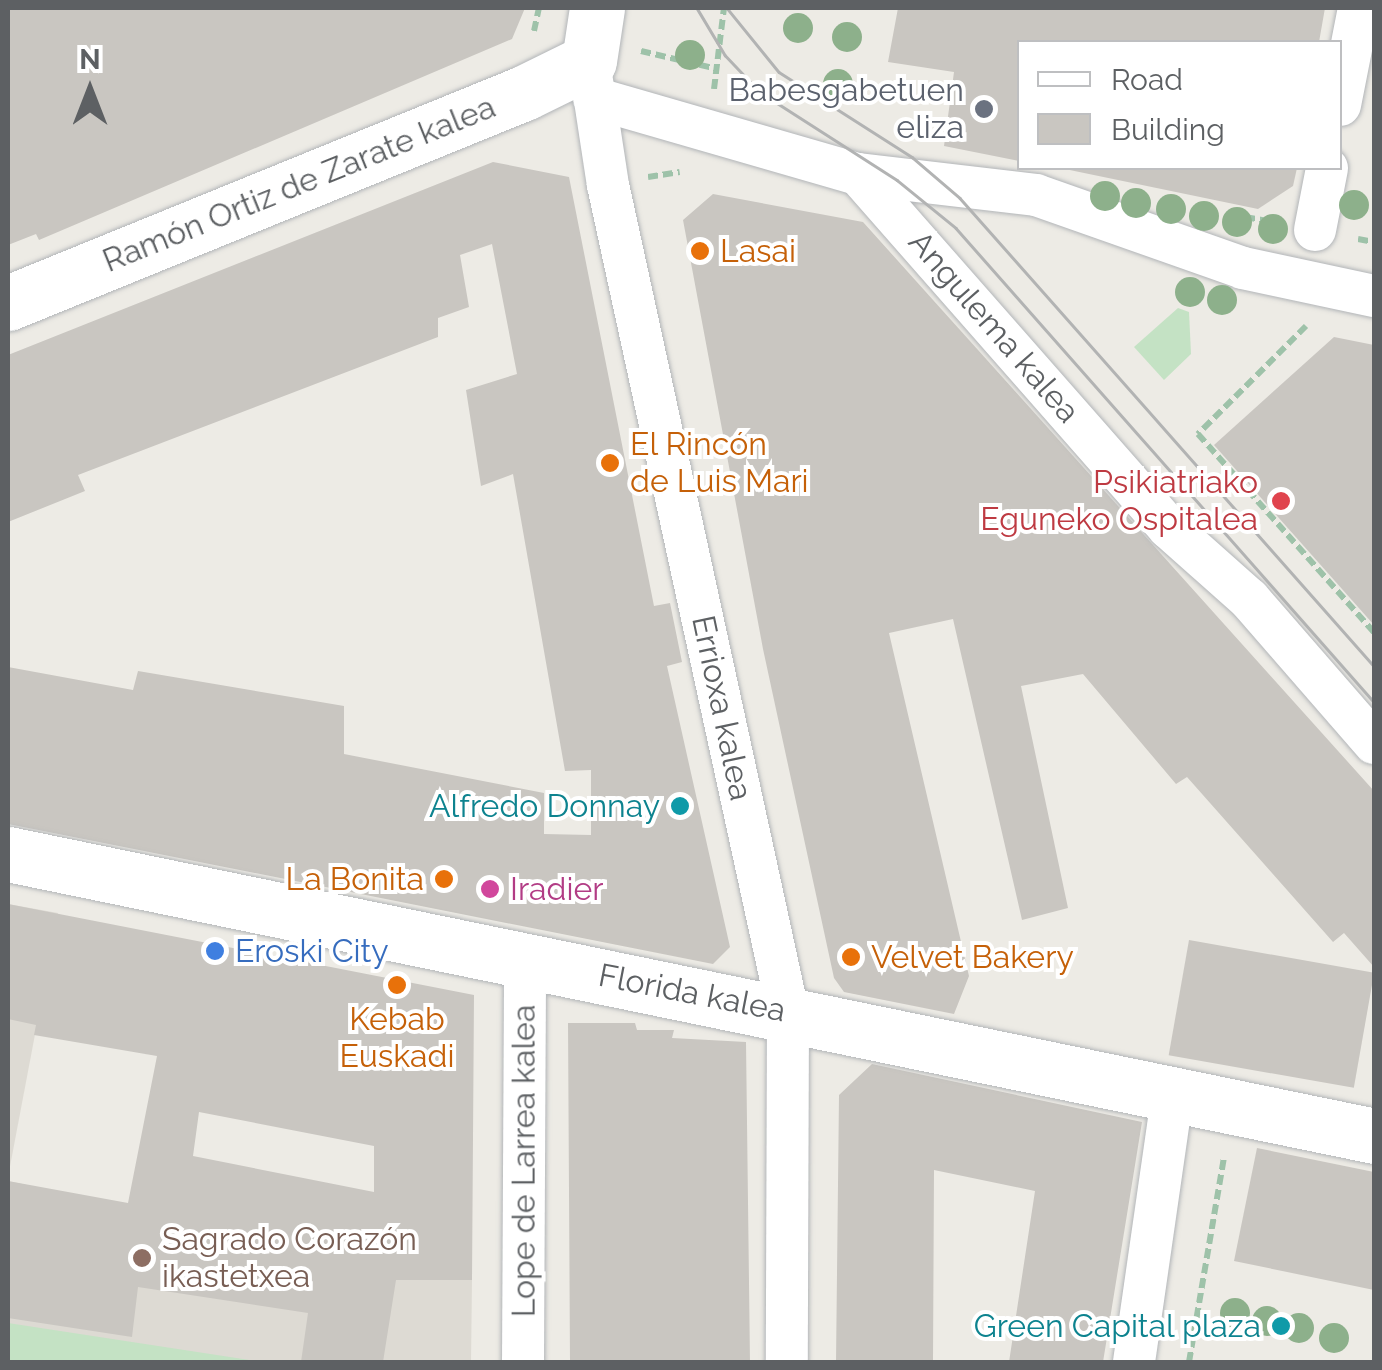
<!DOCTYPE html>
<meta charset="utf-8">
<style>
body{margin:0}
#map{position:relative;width:1382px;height:1370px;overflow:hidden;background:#edebe5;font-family:Raleway,sans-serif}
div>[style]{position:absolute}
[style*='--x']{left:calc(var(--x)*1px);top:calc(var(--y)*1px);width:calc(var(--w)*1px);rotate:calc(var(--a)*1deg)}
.education>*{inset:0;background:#dddad3}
.green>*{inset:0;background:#c4e2c4}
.building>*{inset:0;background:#c9c6c1;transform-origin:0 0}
.path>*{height:6px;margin-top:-3px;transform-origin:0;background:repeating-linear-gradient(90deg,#9ec2a9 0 10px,transparent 0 15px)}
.roads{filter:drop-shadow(0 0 2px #b2b5b8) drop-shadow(0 0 2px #b2b5b8)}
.street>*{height:42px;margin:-21px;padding:0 21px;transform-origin:21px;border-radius:21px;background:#fff}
.secondary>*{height:55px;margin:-27.5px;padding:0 27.5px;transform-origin:27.5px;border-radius:27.5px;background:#fff}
.tram>*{height:2.5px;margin:-1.25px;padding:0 1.25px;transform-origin:1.25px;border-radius:1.25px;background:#b2b3b3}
.trees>*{width:30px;height:30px;margin:-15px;border-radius:50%;background:#8db08b}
.dots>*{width:28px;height:28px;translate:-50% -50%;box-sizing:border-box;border:5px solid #fff;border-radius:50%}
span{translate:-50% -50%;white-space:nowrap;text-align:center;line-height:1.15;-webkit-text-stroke:8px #fff;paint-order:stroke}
.worship-label{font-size:32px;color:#5b616d}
.right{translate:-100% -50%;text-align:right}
.street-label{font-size:32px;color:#5d6063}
.food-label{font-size:32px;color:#c56008}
.left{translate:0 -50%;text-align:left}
.health-label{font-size:32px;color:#be3a42}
.culture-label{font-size:32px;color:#0d838f}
.hotel-label{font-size:32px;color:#b23c85}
.shop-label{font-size:32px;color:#366cbe}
.education-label{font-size:32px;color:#785e54}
.frame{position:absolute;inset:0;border:10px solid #5d6063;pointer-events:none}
.legend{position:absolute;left:1017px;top:40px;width:325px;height:130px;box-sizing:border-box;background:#fff;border:2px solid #bebfc1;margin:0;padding:12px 18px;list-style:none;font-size:30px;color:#5d6063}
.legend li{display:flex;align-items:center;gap:20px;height:50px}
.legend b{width:50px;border:2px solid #bebfc1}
.north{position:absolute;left:40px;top:40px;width:100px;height:100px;-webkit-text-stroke:8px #fff;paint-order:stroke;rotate:0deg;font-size:28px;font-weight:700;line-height:40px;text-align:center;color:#5d6063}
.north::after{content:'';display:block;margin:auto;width:35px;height:45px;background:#5d6063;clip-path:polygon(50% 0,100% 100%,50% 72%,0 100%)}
</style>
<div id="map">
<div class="education">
<i style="clip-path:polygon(8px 904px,58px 913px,8px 1177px)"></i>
<i style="clip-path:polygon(8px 1181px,472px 1280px,471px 1362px,8px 1362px)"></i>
</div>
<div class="green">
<i style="clip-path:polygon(1178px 308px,1189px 312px,1191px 354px,1164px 380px,1134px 347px)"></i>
<i style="clip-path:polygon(8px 1323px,262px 1362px,8px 1362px)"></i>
</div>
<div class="building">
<i style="clip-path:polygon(8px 8px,525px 8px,512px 39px,39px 240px,36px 234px,8px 245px)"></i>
<i style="clip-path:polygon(898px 8px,1325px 8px,1319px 42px,1019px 42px,1019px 161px,944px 146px,954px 72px,888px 62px)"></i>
<i style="clip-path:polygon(493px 162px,569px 177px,654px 606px,670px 603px,682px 662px,667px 666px,730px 947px,713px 964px,8px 824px,8px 667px,133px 690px,138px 671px,344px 706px,344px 754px,544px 793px,544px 834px,591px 835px,591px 770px,565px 771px,513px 474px,481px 486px,466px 390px,517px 374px,492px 244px,460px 255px,469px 307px,438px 318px,438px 337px,78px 475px,85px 491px,8px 522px,8px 355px)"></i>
<i style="clip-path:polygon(1060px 168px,1297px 168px,1293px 186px,1258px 209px)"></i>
<i style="clip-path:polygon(713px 194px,863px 222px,1374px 791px,1374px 967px,1344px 933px,1333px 942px,1187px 777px,1176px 784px,1083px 674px,1021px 686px,1068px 908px,1022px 920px,953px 619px,889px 633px,969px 976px,954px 1014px,844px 992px,834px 978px,763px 649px,683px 220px)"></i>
<i style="clip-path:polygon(1334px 337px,1374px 345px,1374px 625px,1214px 445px)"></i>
<i style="clip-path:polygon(evenodd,8px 904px,474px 995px,472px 1280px,396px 1280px,383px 1362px,301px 1362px,308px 1313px,138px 1287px,132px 1337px,8px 1318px,8px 1181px,128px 1203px,157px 1056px,34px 1035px,36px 1025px,8px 1019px,8px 904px,199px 1112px,374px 1146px,374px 1192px,193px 1156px,199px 1112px)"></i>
<i style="left:1189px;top:940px;width:188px;height:117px;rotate:10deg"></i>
<i style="clip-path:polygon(568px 1023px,635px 1023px,637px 1030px,674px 1030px,672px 1038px,746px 1042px,750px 1362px,570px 1362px)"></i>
<i style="clip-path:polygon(872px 1064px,1142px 1122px,1103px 1362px,1009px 1362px,1035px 1191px,934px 1170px,933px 1362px,836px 1362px,839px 1095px)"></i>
<i style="clip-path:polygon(1257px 1148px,1374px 1172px,1374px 1290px,1234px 1261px)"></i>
</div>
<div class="path">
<i style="--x:534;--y:31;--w:24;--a:-78"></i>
<i style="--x:641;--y:51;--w:78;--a:13.3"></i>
<i style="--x:714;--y:89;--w:82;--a:-83"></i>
<i style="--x:648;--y:177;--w:32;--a:-9"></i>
<i style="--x:1245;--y:217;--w:27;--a:10"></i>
<i style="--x:1358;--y:239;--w:16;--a:11"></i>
<i style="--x:1306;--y:326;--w:153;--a:135"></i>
<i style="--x:1198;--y:434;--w:265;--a:48.4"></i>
<i style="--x:1189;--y:1362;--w:208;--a:-80.3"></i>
</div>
<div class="roads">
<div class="street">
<i style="--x:589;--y:61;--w:125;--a:81.3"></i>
<i style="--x:608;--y:185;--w:846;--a:77.72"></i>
<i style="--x:788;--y:1012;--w:350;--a:90.2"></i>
<i style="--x:594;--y:98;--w:275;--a:16.1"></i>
<i style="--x:858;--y:174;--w:179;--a:6.7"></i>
<i style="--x:1036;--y:195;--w:219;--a:19.4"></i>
<i style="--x:1243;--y:268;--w:134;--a:12.1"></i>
<i style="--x:1340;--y:105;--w:99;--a:-78.9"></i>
<i style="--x:858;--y:174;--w:471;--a:48.7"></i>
<i style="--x:1169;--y:528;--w:107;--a:41.6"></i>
<i style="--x:1249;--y:599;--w:191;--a:49"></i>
<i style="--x:1315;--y:230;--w:63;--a:-79"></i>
<i style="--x:523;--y:1362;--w:402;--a:-89.7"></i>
<i style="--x:1134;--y:1362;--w:273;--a:-81.8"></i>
</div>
<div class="secondary">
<i style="--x:8;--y:303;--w:557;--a:-22.15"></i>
<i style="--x:524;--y:93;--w:72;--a:-26.2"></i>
<i style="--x:589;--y:61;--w:54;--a:-81.4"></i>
<i style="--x:8;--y:854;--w:1395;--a:11.66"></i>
</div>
</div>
<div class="tram">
<i style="--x:697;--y:8;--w:55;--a:59.2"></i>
<i style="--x:725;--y:55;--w:51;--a:46.6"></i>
<i style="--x:760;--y:92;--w:163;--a:32.7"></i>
<i style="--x:897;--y:180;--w:76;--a:39.1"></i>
<i style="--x:956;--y:228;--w:632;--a:48.59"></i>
<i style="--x:727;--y:8;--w:82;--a:50.9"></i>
<i style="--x:779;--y:72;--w:158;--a:32.6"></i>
<i style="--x:912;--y:157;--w:63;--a:40.5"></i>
<i style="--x:960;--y:198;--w:625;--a:48.5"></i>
</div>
<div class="trees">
<i style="left:798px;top:28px"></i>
<i style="left:847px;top:37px"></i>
<i style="left:690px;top:55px"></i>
<i style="left:838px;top:84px"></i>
<i style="left:1105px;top:196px"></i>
<i style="left:1136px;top:203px"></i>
<i style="left:1354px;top:205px"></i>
<i style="left:1171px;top:209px"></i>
<i style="left:1204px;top:216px"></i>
<i style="left:1237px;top:222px"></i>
<i style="left:1273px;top:229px"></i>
<i style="left:1190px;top:292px"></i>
<i style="left:1222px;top:300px"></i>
<i style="left:1235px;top:1313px"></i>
<i style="left:1267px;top:1321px"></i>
<i style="left:1299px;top:1328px"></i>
<i style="left:1334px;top:1338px"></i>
</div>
<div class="dots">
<i style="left:984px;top:109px;background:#6b7280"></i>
<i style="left:700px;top:251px;background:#e8710a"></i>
<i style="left:610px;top:463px;background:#e8710a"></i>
<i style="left:1281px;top:501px;background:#e0444e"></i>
<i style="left:680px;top:806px;background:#0f9aa8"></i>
<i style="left:444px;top:879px;background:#e8710a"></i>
<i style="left:490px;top:889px;background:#d1479c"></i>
<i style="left:215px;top:951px;background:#3f7fe0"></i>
<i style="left:851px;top:957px;background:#e8710a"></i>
<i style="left:397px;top:985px;background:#e8710a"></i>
<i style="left:142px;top:1258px;background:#8d6e63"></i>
<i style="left:1281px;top:1326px;background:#0f9aa8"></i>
</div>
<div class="worship-label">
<span class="right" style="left:964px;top:109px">Babesgabetuen<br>eliza</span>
</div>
<div class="street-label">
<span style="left:299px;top:184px;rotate:-22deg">Ramón Ortiz de Zarate kalea</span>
<span style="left:994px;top:327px;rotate:49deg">Angulema kalea</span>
<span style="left:722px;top:708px;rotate:78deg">Errioxa kalea</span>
<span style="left:692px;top:993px;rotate:11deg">Florida kalea</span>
<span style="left:524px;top:1161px;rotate:-90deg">Lope de Larrea kalea</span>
</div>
<div class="food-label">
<span class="left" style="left:720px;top:251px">Lasai</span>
<span class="left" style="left:630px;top:463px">El Rincón<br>de Luis Mari</span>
<span class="right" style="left:424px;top:879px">La Bonita</span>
<span class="left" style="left:871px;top:957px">Velvet Bakery</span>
<span style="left:397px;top:1038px">Kebab<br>Euskadi</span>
</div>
<div class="health-label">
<span class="right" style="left:1258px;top:501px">Psikiatriako<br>Eguneko Ospitalea</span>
</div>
<div class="culture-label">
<span class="right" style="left:660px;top:806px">Alfredo Donnay</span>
<span class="right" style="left:1261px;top:1326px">Green Capital plaza</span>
</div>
<div class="hotel-label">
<span class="left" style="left:510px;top:889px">Iradier</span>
</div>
<div class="shop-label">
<span class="left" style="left:235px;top:951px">Eroski City</span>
</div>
<div class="education-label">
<span class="left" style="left:162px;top:1258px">Sagrado Corazón<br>ikastetxea</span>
</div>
<div class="frame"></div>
<ul class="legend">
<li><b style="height:12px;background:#fff"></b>Road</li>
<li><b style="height:28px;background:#c9c6c1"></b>Building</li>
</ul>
<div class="north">N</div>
</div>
